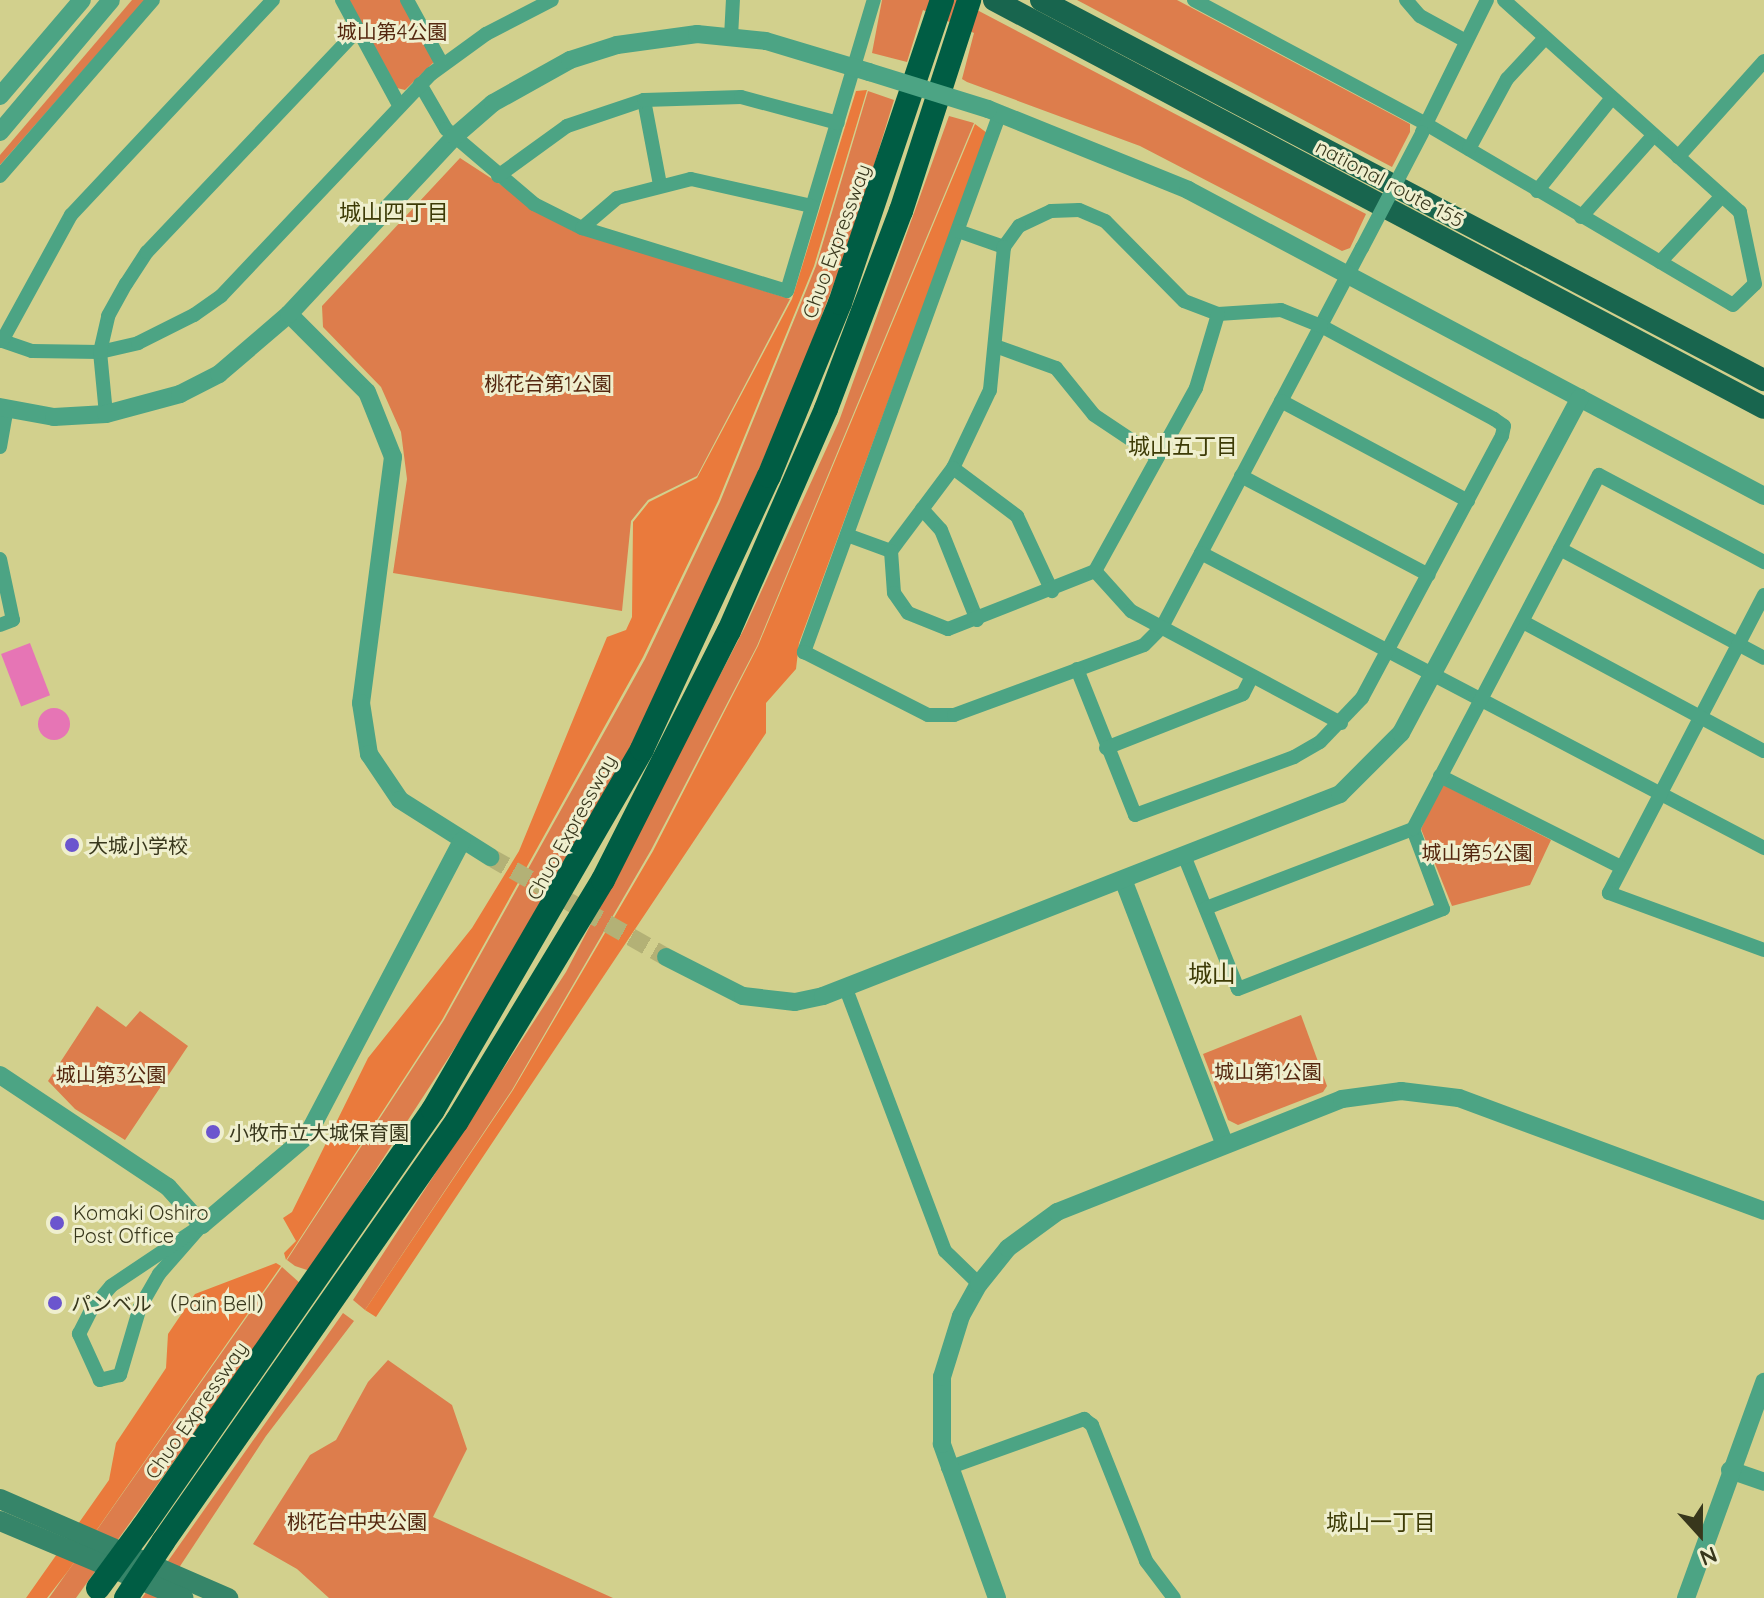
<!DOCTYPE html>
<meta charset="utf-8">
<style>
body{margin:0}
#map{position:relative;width:1764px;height:1598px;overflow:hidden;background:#d2d08d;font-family:Quicksand,"Noto Sans JP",sans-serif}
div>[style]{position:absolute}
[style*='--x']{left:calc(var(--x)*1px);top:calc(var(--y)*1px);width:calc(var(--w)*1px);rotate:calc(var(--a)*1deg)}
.green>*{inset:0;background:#dd7d4c}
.forest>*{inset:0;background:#ea7a3c}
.water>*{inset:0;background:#e675b5;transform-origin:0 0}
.round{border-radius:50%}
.tertiary-tunnel>*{height:18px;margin-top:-9px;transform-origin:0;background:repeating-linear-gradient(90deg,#b3b176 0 18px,transparent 0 27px)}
.minor>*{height:14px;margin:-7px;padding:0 7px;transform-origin:7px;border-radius:7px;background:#4ca484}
.tertiary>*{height:18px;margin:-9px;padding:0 9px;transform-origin:9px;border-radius:9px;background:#4ca484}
.secondary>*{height:20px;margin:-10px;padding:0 10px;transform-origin:10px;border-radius:10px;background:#368569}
.trunk>*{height:22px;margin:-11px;padding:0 11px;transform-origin:11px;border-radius:11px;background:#18654e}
.motorway>*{height:24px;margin:-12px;padding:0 12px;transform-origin:12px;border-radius:12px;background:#005d44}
.minor-bridge>*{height:14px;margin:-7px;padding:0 7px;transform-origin:7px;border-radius:7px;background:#4ca484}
.tertiary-bridge>*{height:18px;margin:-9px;padding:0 9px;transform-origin:9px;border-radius:9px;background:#4ca484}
.motorway-bridge>*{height:24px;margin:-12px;padding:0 12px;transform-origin:12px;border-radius:12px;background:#005d44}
.dots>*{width:22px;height:22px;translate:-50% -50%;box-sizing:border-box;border:4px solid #efefce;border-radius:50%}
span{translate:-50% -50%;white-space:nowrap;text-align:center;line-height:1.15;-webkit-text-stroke:6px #efefce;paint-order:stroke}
.park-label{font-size:20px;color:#54270f}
.street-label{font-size:20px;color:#38371c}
.poi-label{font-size:20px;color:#38371c}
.left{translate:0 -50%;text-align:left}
.neighbourhood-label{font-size:22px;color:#3d3b06}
.quarter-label{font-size:24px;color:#3d3b06}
.north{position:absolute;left:1660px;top:1494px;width:80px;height:80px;-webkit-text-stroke:6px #efefce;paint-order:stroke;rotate:159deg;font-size:22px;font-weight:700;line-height:32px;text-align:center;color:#38371c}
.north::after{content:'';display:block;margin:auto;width:28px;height:36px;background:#38371c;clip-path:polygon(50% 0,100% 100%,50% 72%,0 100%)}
</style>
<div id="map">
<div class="green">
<i style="clip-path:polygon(132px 0,145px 0,0 165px,0 155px)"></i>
<i style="clip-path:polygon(349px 0,401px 0,435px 61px,405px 90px,397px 88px)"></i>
<i style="clip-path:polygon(882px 0,958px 0,1366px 214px,1350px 248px,1342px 251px,1140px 146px,967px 82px,962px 79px,974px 33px,923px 10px,907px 62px,872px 53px)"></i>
<i style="clip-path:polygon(1077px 0,1177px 0,1410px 124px,1410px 132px,1392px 167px)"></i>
<i style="clip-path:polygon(868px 91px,894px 100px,853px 234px,791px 396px,687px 633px,595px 816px,508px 966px,310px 1271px,295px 1266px,287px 1260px,444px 1020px,645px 659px,720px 502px,816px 266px)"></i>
<i style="clip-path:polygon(949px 116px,974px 123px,757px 646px,651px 850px,512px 1090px,365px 1310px,353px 1300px,566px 972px,745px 627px,839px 421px)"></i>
<i style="clip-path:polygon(460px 158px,571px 230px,790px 299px,697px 476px,648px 500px,631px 521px,622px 611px,393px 573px,407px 479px,401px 432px,381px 387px,323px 327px,322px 306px)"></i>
<i style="clip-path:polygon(1442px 784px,1551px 840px,1530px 885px,1452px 906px,1421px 829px)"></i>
<i style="clip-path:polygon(97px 1006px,126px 1027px,140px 1011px,188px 1046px,125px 1140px,75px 1109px,48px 1081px)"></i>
<i style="clip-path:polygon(1301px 1015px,1327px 1086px,1323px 1092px,1238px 1125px,1228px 1120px,1203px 1054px)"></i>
<i style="clip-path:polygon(282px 1267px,301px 1284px,76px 1598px,49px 1598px)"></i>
<i style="clip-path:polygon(343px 1313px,354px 1321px,266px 1436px,159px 1598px,142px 1598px)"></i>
<i style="clip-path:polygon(388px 1360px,452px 1405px,467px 1449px,433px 1517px,613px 1598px,329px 1598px,297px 1569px,253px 1544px,310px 1455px,336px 1440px,368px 1382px)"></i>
</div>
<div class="forest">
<i style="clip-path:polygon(867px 90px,814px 266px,718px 501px,643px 657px,442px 1020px,286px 1260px,284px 1253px,296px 1241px,283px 1218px,292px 1212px,368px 1058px,472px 928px,519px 851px,607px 637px,626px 630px,632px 617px,633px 522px,649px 502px,697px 478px,792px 299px,856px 91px)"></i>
<i style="clip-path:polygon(975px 124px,987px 133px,799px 643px,796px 669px,766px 703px,766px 733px,376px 1317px,365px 1310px,513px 1090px,653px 851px,758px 646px)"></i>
<i style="clip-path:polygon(276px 1263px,281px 1266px,68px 1571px,47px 1598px,26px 1598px,109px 1480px,116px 1443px,166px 1368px,168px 1334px,195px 1294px)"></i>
</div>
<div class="water">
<i style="left:30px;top:643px;width:56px;height:31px;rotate:69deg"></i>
<i class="round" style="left:38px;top:708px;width:32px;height:32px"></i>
</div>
<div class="tertiary-tunnel">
<i style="--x:490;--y:857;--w:202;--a:29.6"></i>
</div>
<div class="minor">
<i style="--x:342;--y:0;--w:119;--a:61.5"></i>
<i style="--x:407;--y:0;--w:73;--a:61.3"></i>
<i style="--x:1194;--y:0;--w:263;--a:28.1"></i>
<i style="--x:1426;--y:124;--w:356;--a:30.5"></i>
<i style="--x:1733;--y:305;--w:30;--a:-44"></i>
<i style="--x:1755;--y:284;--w:74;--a:-101.8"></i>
<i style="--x:1740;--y:212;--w:317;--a:-138.1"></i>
<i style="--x:1406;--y:0;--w:21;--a:49"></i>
<i style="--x:1420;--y:16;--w:52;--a:28.5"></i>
<i style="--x:731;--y:37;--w:37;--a:-87"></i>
<i style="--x:420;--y:84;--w:52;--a:60"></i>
<i style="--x:446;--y:129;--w:116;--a:40.4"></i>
<i style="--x:534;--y:204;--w:54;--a:26.6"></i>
<i style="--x:582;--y:228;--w:214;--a:17.1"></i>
<i style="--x:787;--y:291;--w:304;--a:-73.4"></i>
<i style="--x:644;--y:100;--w:86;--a:79.3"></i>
<i style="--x:1000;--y:113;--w:574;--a:109.98"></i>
<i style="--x:804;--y:652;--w:139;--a:26.9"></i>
<i style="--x:928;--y:715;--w:26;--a:0"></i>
<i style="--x:954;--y:715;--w:202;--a:-20.2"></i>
<i style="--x:1144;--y:645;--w:25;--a:-45"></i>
<i style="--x:1162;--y:627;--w:429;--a:-62.2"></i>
<i style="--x:1422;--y:132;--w:147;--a:-63.8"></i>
<i style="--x:1469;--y:149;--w:80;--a:-61.5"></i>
<i style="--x:1507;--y:79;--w:56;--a:-47.2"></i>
<i style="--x:1678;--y:157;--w:129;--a:-48.1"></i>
<i style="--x:0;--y:176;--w:233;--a:-49"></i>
<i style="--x:498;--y:176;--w:85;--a:-35.9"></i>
<i style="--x:567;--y:126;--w:81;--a:-18.7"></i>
<i style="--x:644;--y:100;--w:97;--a:-1.8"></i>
<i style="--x:741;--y:97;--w:100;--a:15"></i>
<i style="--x:1537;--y:191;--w:118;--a:-51.2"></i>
<i style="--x:1581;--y:217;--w:107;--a:-48.4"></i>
<i style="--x:582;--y:228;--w:46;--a:-40.6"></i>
<i style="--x:617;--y:198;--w:76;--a:-14.4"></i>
<i style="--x:691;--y:179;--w:124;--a:12.6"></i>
<i style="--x:958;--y:231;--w:49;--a:19.2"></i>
<i style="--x:1660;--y:262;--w:89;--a:-46.8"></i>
<i style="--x:0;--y:340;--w:34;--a:19"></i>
<i style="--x:32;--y:351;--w:68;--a:0.8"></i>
<i style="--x:100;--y:352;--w:39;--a:-13"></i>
<i style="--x:138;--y:343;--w:63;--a:-26.6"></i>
<i style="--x:194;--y:315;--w:33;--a:-35"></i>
<i style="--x:221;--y:296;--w:306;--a:-46.6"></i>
<i style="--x:431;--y:74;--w:68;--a:-36"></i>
<i style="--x:486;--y:34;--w:74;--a:-27.3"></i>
<i style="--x:2;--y:341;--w:144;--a:-61.3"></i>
<i style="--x:71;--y:215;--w:295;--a:-46.8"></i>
<i style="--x:998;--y:347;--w:62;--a:19.9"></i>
<i style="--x:1056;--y:368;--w:60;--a:51"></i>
<i style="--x:1094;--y:415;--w:72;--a:33.7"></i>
<i style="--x:1281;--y:401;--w:212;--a:28.1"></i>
<i style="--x:106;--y:414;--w:62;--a:-95.5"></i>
<i style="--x:100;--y:352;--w:37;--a:-77"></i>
<i style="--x:108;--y:316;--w:37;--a:-61"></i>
<i style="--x:126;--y:284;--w:38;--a:-57"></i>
<i style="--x:147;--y:252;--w:306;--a:-46.5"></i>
<i style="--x:0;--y:447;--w:39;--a:-80"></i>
<i style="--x:953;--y:468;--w:80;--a:36.9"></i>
<i style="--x:1017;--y:516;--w:83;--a:65"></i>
<i style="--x:1241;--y:476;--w:212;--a:27.8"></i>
<i style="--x:922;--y:509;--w:28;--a:48"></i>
<i style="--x:941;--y:530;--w:97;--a:68.2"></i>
<i style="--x:847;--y:535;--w:47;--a:20"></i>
<i style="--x:1560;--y:549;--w:231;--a:28.1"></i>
<i style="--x:1201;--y:553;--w:636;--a:27.65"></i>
<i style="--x:0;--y:559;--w:62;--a:78"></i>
<i style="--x:13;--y:620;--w:14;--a:159"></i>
<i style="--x:1095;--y:571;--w:54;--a:48"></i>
<i style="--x:1131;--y:611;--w:238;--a:28.1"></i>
<i style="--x:1764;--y:595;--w:336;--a:117.5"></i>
<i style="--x:1609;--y:893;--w:165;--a:20.2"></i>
<i style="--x:1523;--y:622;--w:273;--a:28.2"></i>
<i style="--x:1077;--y:669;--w:157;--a:68.3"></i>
<i style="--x:1135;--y:815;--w:169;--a:-20"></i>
<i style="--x:1294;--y:757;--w:30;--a:-30"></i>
<i style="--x:1320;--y:742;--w:61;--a:-46.3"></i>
<i style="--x:1362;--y:698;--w:297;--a:-61.9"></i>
<i style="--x:1502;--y:436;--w:10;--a:-79"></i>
<i style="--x:1504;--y:426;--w:12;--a:-145"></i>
<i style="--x:1494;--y:419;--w:196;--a:-151.7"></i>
<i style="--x:1321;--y:326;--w:43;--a:-158.2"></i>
<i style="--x:1281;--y:310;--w:63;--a:176.4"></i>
<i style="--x:1218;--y:314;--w:36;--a:-159"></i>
<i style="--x:1184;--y:301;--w:112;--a:-134.6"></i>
<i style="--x:1105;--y:221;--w:28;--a:-157"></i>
<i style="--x:1079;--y:210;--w:28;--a:178"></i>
<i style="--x:1051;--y:211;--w:35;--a:155"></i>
<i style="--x:1019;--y:226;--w:26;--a:126"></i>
<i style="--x:1004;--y:247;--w:144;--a:95.6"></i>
<i style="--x:990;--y:390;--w:86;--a:115.4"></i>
<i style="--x:953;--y:468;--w:104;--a:126.8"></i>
<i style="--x:891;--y:551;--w:42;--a:85.9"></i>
<i style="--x:894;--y:593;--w:24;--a:55"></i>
<i style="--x:908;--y:613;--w:43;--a:21.8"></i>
<i style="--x:948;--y:629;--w:158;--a:-21.5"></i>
<i style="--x:1095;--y:571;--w:209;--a:-61.1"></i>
<i style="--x:1196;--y:388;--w:77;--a:-73.4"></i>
<i style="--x:1106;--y:748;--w:147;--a:-21.5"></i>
<i style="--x:1243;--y:694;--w:20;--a:-63"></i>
<i style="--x:1440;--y:776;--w:203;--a:26.7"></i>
<i style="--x:1185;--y:858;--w:141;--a:68"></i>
<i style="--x:1238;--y:989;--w:220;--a:-21.3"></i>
<i style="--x:1443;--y:909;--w:85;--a:-110.6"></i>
<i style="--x:1206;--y:908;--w:222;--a:-20.9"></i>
<i style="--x:1413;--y:829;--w:400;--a:-62.3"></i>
<i style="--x:1599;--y:475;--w:187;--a:27.8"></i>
<i style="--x:846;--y:989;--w:280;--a:69.3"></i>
<i style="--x:945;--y:1251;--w:47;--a:44.1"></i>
<i style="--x:202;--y:1225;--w:65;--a:131.3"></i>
<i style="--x:159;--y:1274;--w:38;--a:120"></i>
<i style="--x:140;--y:1307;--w:71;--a:106.4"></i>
<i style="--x:120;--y:1375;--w:21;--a:166"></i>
<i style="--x:100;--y:1380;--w:51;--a:-114.5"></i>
<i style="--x:79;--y:1334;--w:27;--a:-63"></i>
<i style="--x:91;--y:1310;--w:31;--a:-50"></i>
<i style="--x:111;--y:1286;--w:110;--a:-33.8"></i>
<i style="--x:948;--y:1468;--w:145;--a:-19.8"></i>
<i style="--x:1084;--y:1419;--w:10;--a:37"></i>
<i style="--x:1092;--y:1425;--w:146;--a:68.3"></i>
<i style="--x:1146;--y:1561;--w:46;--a:52.9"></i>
</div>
<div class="tertiary">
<i style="--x:0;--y:96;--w:126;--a:-49.5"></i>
<i style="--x:988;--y:109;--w:216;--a:22"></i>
<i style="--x:1188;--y:190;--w:652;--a:27.98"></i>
<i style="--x:0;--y:132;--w:172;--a:-49.9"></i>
<i style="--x:289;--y:314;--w:110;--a:45"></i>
<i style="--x:367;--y:392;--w:70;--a:68.2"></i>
<i style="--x:393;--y:457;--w:248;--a:97.4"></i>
<i style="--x:361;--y:703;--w:52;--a:81.1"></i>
<i style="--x:369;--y:754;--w:55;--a:56"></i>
<i style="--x:400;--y:800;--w:107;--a:32.3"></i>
<i style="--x:0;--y:407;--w:55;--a:10.5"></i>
<i style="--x:54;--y:417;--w:52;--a:-3.3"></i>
<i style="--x:106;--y:414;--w:77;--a:-15.1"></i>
<i style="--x:180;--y:394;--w:44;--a:-27.1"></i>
<i style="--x:219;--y:374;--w:92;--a:-40.6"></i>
<i style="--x:289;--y:314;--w:243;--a:-47"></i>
<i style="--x:455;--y:136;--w:50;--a:-41"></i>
<i style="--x:493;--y:103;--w:88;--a:-29.2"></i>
<i style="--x:570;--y:60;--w:49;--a:-17.7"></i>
<i style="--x:617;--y:45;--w:81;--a:-7.8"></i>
<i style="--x:697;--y:34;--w:69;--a:5.8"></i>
<i style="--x:766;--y:41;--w:108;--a:16.8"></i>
<i style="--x:1124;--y:882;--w:279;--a:69"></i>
<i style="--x:666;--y:957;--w:86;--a:26.9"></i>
<i style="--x:743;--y:996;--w:52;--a:6.6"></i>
<i style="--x:795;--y:1002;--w:29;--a:-12"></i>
<i style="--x:823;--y:996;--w:555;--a:-21.34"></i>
<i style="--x:1340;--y:794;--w:86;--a:-45"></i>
<i style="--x:1401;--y:733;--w:380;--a:-61.9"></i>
<i style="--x:0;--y:1075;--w:202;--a:33.7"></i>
<i style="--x:168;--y:1187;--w:51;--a:48.2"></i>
<i style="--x:202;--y:1225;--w:138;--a:-40.3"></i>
<i style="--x:307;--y:1136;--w:333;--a:-62.3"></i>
<i style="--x:1730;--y:1470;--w:36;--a:19"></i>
<i style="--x:997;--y:1598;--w:164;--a:-109.7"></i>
<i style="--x:942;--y:1444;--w:67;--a:-90"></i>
<i style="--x:942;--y:1377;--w:64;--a:-72.7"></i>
<i style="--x:961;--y:1316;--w:37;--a:-61"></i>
<i style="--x:979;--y:1284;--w:46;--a:-51.1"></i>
<i style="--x:1008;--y:1248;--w:61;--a:-36.3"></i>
<i style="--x:1057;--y:1212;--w:307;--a:-21.6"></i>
<i style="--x:1342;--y:1099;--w:60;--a:-7.7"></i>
<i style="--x:1401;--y:1091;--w:58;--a:6.9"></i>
<i style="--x:1459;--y:1098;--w:325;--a:20.3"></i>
<i style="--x:1686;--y:1598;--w:230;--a:-70.1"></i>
</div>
<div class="secondary">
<i style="--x:0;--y:1499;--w:249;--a:23.5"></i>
<i style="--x:0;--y:1521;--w:199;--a:22.8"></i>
</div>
<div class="trunk">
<i style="--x:994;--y:0;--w:871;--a:27.92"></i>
<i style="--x:1041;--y:0;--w:817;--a:27.73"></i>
</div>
<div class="motorway">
<i style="--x:143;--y:1527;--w:508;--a:-55.18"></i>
<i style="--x:433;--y:1110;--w:417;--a:-59.9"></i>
<i style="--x:642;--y:749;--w:301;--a:-65.1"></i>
<i style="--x:769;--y:476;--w:187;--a:-67.7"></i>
<i style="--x:840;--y:303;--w:320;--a:-71.4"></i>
<i style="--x:163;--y:1542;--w:513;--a:-55.07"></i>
<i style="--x:457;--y:1121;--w:282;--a:-58.8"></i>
<i style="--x:603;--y:880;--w:279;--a:-63.2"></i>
<i style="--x:729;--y:631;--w:242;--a:-66.4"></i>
<i style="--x:826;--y:409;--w:212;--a:-69.3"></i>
<i style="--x:901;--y:211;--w:222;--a:-72.1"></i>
</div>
<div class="minor-bridge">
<i style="--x:1362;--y:248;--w:130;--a:-62.4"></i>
</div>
<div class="tertiary-bridge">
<i style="--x:869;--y:72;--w:125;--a:17.3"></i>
</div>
<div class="motorway-bridge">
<i style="--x:98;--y:1588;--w:76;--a:-53.6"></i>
<i style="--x:126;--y:1598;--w:67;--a:-56.5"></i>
</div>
<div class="dots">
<i style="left:72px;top:845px;background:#6b55ce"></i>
<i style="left:213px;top:1132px;background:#6b55ce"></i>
<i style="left:57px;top:1223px;background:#6b55ce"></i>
<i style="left:55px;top:1303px;background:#6b55ce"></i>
</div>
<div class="park-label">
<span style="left:392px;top:31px">城山第4公園</span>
<span style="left:548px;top:383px">桃花台第1公園</span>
<span style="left:1477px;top:852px">城山第5公園</span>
<span style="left:1268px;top:1071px">城山第1公園</span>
<span style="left:111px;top:1074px">城山第3公園</span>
<span style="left:357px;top:1521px">桃花台中央公園</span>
</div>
<div class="street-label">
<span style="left:1390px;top:183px;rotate:28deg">national route 155</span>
<span style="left:836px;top:241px;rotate:-70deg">Chuo Expressway</span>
<span style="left:571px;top:827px;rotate:-61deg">Chuo Expressway</span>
<span style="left:196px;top:1410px;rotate:-55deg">Chuo Expressway</span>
</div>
<div class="poi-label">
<span class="left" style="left:88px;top:845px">大城小学校</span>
<span class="left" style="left:229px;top:1132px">小牧市立大城保育園</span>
<span class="left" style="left:73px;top:1224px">Komaki Oshiro<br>Post Office</span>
<span class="left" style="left:71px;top:1303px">パンベル （Pain Bell）</span>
</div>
<div class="neighbourhood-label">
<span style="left:394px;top:213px">城山四丁目</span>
<span style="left:1183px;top:447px">城山五丁目</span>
<span style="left:1381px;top:1523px">城山一丁目</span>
</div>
<div class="quarter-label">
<span style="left:1212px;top:974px">城山</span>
</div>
<div class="north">N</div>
</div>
